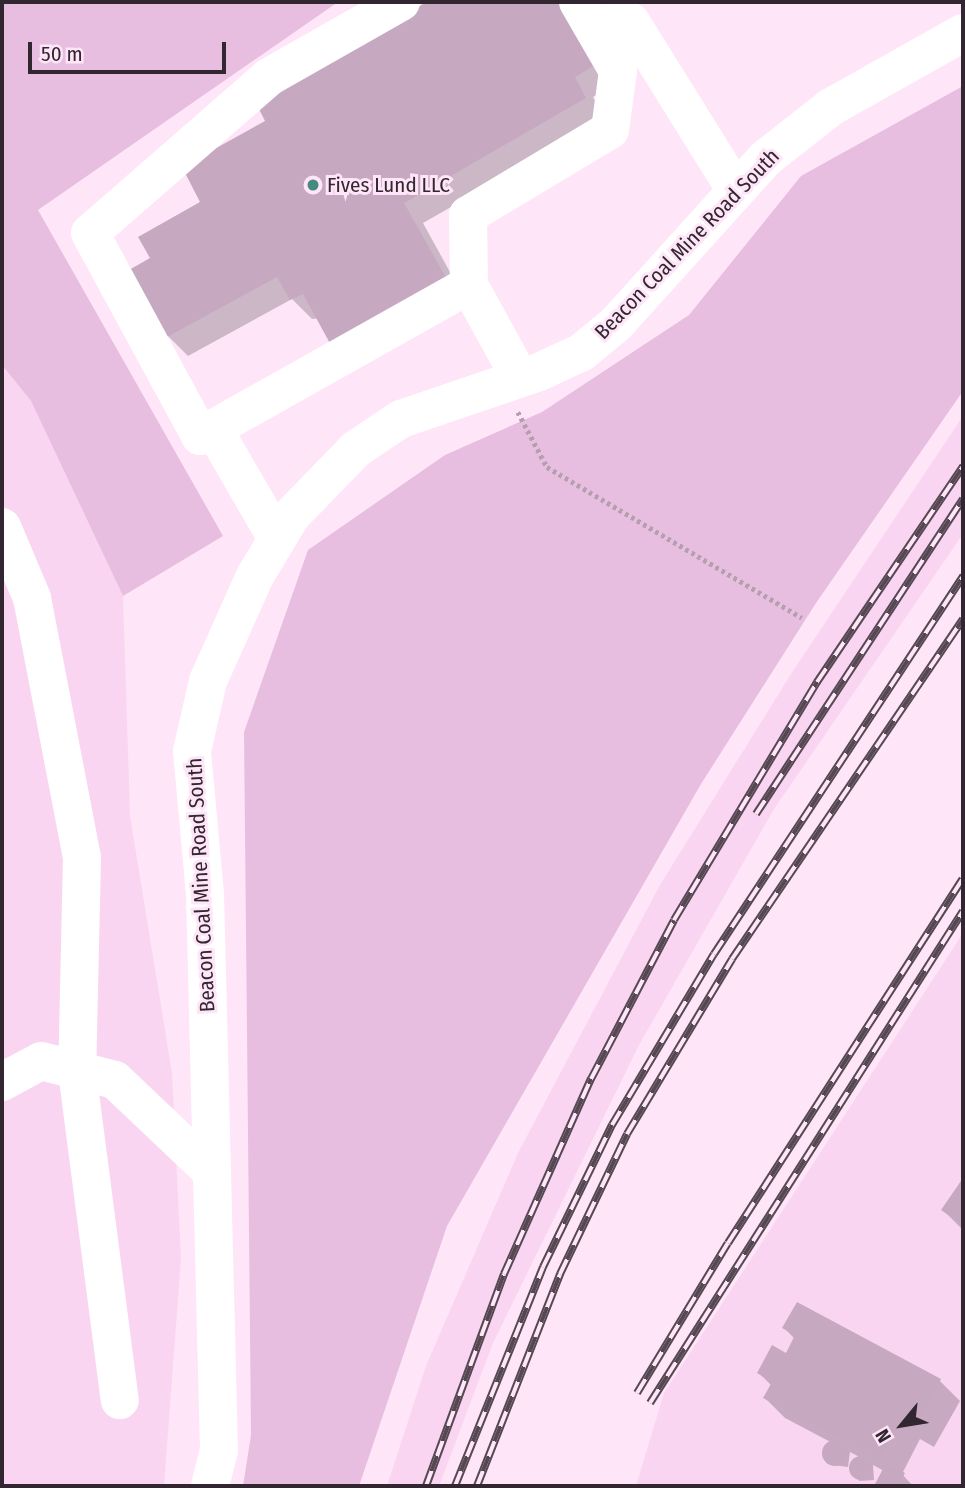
<!DOCTYPE html>
<style>
body{margin:0}
#map{position:relative;width:965px;height:1488px;overflow:hidden;background:#fee5f8;font-family:"Fira Sans Condensed",sans-serif}
div>[style]{position:absolute}
[style*='--x']{left:calc(var(--x)*1px);top:calc(var(--y)*1px);width:calc(var(--w)*1px);rotate:calc(var(--a)*1deg)}
.built>*{inset:0;background:#f9d5f2}
.green>*{inset:0;background:#e8bee0}
.shadow>*{inset:0;background:#0003}
.building>*{inset:0;background:#c6a9c1}
.round{border-radius:50%}
.path>*{height:4.5px;margin-top:-2.25px;transform-origin:0;background:repeating-linear-gradient(90deg,#b39fae 0 3.5px,transparent 0 7px)}
.minor>*{height:38px;margin:-19px;padding:0 19px;transform-origin:19px;border-radius:19px;background:#fff}
.rail>*{height:8px;margin-top:-4px;transform-origin:0;background:repeating-linear-gradient(90deg,#fee5f8 0 16px,#564853 0 32px);box-sizing:border-box;border-block:2px solid #564853}
.dots>*{width:19px;height:19px;translate:-50% -50%;box-sizing:border-box;border:4px solid #fee5f8;border-radius:50%}
span{translate:-50% -50%;white-space:nowrap;text-align:center;line-height:1.15;-webkit-text-stroke:6px #fee5f8;paint-order:stroke}
.poi-label{font-size:21px;color:#322730}
.left{translate:0 -50%;text-align:left}
.street-label{font-size:21px;color:#322730}
.frame{position:absolute;inset:0;border:4px solid #322730;pointer-events:none}
.north{position:absolute;left:867px;top:1390px;width:70px;height:70px;-webkit-text-stroke:5px #fee5f8;paint-order:stroke;rotate:240deg;font-size:19px;font-weight:700;line-height:28px;text-align:center;color:#322730}
.north::after{content:'';display:block;margin:auto;width:24px;height:32px;background:#322730;clip-path:polygon(50% 0,100% 100%,50% 72%,0 100%)}
.scale{position:absolute;left:28px;top:42px;width:198px;height:32px;box-sizing:border-box;border:4px solid #322730;border-top:0;padding-left:9px;font-size:21px;line-height:24px;white-space:nowrap;color:#322730;-webkit-text-stroke:5px #fee5f8;paint-order:stroke}
</style>
<div id="map">
<div class="built">
<i style="clip-path:polygon(2px 365px,31px 401px,123px 596px,130px 816px,172px 1073px,181px 1259px,164px 1486px,2px 1486px)"></i>
<i style="clip-path:polygon(963px 416px,963px 534px,774px 809px,639px 1045px,493px 1343px,439px 1486px,387px 1486px,426px 1366px,518px 1153px,660px 885px,791px 674px)"></i>
<i style="clip-path:polygon(963px 933px,963px 1486px,636px 1486px,664px 1393px)"></i>
</div>
<div class="green">
<i style="clip-path:polygon(2px 2px,338px 2px,38px 210px,223px 536px,123px 596px,31px 401px,2px 365px)"></i>
<i style="clip-path:polygon(963px 86px,963px 391px,816px 603px,701px 784px,447px 1226px,359px 1486px,243px 1486px,251px 1435px,244px 732px,308px 550px,445px 455px,542px 412px,689px 315px,801px 176px)"></i>
</div>
<div class="shadow">
<i style="clip-path:polygon(430px 2px,568px 2px,614px 85px,593px 97px,605px 119px,423px 223px,467px 303px,312px 319px,292px 299px,188px 356px,168px 336px,131px 270px,152px 259px,267px 121px,255px 98px)"></i>
<i style="clip-path:polygon(963px 1181px,963px 1230px,943px 1210px)"></i>
<i style="clip-path:polygon(784px 1328px,940px 1381px,960px 1401px,934px 1447px,920px 1439px,902px 1474px,913px 1486px,876px 1486px,884px 1471px,873px 1465px,874px 1480px,859px 1481px,853px 1461px,865px 1460px,850px 1452px,848px 1467px,832px 1465px,827px 1461px,828px 1445px,838px 1446px,785px 1418px,765px 1398px,772px 1386px,759px 1373px,786px 1355px,795px 1339px)"></i>
</div>
<div class="building">
<i style="clip-path:polygon(427px 2px,560px 2px,595px 65px,575px 77px,586px 98px,404px 203px,449px 283px,332px 347px,303px 294px,290px 300px,277px 277px,167px 337px,129px 270px,150px 258px,138px 237px,200px 202px,182px 167px,265px 121px,253px 97px)"></i>
<i style="clip-path:polygon(963px 1178px,963px 1225px,941px 1210px)"></i>
<i style="clip-path:polygon(797px 1302px,941px 1379px,914px 1429px,900px 1421px,879px 1460px,763px 1398px,772px 1382px,757px 1373px,772px 1345px,786px 1353px,795px 1335px,782px 1328px)"></i>
<i class="round" style="left:822px;top:1440px;width:26px;height:26px"></i>
<i class="round" style="left:849px;top:1456px;width:24px;height:24px"></i>
<i style="clip-path:polygon(886px 1463px,905px 1473px,898px 1486px,874px 1486px)"></i>
</div>
<div class="path">
<i style="--x:518;--y:412;--w:62;--a:62.2"></i>
<i style="--x:547;--y:467;--w:296;--a:30.6"></i>
</div>
<div class="minor">
<i style="--x:401;--y:2;--w:152;--a:150.4"></i>
<i style="--x:269;--y:77;--w:237;--a:138.9"></i>
<i style="--x:90;--y:233;--w:231;--a:61.5"></i>
<i style="--x:200;--y:436;--w:308;--a:-29.3"></i>
<i style="--x:591;--y:24;--w:40;--a:-2.9"></i>
<i style="--x:631;--y:22;--w:199;--a:58.1"></i>
<i style="--x:520;--y:378;--w:106;--a:-118.7"></i>
<i style="--x:469;--y:285;--w:70;--a:-90.8"></i>
<i style="--x:468;--y:215;--w:165;--a:-30.9"></i>
<i style="--x:610;--y:130;--w:60;--a:-82.3"></i>
<i style="--x:618;--y:71;--w:80;--a:-120.1"></i>
<i style="--x:213;--y:428;--w:128;--a:60"></i>
<i style="--x:2;--y:527;--w:77;--a:67.1"></i>
<i style="--x:32;--y:598;--w:265;--a:79.1"></i>
<i style="--x:82;--y:858;--w:213;--a:91.3"></i>
<i style="--x:77;--y:1071;--w:332;--a:82.6"></i>
<i style="--x:2;--y:1082;--w:44;--a:-28.3"></i>
<i style="--x:41;--y:1061;--w:76;--a:14.4"></i>
<i style="--x:115;--y:1080;--w:134;--a:43.5"></i>
<i style="--x:210;--y:1486;--w:36;--a:-76"></i>
<i style="--x:219;--y:1451;--w:557;--a:-91.44"></i>
<i style="--x:205;--y:894;--w:144;--a:-95.2"></i>
<i style="--x:192;--y:751;--w:72;--a:-77.1"></i>
<i style="--x:208;--y:681;--w:115;--a:-65.9"></i>
<i style="--x:255;--y:576;--w:70;--a:-59"></i>
<i style="--x:291;--y:516;--w:93;--a:-45.9"></i>
<i style="--x:356;--y:449;--w:54;--a:-33.7"></i>
<i style="--x:401;--y:419;--w:146;--a:-18.8"></i>
<i style="--x:539;--y:372;--w:47;--a:-24.9"></i>
<i style="--x:582;--y:352;--w:44;--a:-39.5"></i>
<i style="--x:616;--y:324;--w:224;--a:-47.9"></i>
<i style="--x:766;--y:158;--w:83;--a:-38.1"></i>
<i style="--x:831;--y:107;--w:151;--a:-29.3"></i>
</div>
<div class="rail">
<i style="--x:756;--y:814;--w:377;--a:-56.7"></i>
<i style="--x:637;--y:1393;--w:175;--a:-58.8"></i>
<i style="--x:728;--y:1243;--w:433;--a:-57.2"></i>
<i style="--x:650;--y:1403;--w:583;--a:-57.54"></i>
<i style="--x:426;--y:1486;--w:226;--a:-69.8"></i>
<i style="--x:504;--y:1274;--w:214;--a:-66"></i>
<i style="--x:591;--y:1079;--w:179;--a:-62.4"></i>
<i style="--x:674;--y:920;--w:278;--a:-59"></i>
<i style="--x:817;--y:682;--w:261;--a:-55.9"></i>
<i style="--x:455;--y:1486;--w:236;--a:-68.1"></i>
<i style="--x:543;--y:1267;--w:158;--a:-64.1"></i>
<i style="--x:612;--y:1125;--w:199;--a:-59.2"></i>
<i style="--x:714;--y:954;--w:453;--a:-56.6"></i>
<i style="--x:477;--y:1486;--w:228;--a:-68.6"></i>
<i style="--x:560;--y:1274;--w:155;--a:-64.4"></i>
<i style="--x:627;--y:1134;--w:204;--a:-59"></i>
<i style="--x:732;--y:959;--w:411;--a:-55.8"></i>
</div>
<div class="dots">
<i style="left:313px;top:185px;background:#458a80"></i>
</div>
<div class="poi-label">
<span class="left" style="left:327px;top:185px">Fives Lund LLC</span>
</div>
<div class="street-label">
<span style="left:687px;top:244px;rotate:-46deg">Beacon Coal Mine Road South</span>
<span style="left:201px;top:885px;rotate:-93deg">Beacon Coal Mine Road South</span>
</div>
<div class="frame"></div>
<div class="north">N</div>
<div class="scale">50 m</div>
</div>
